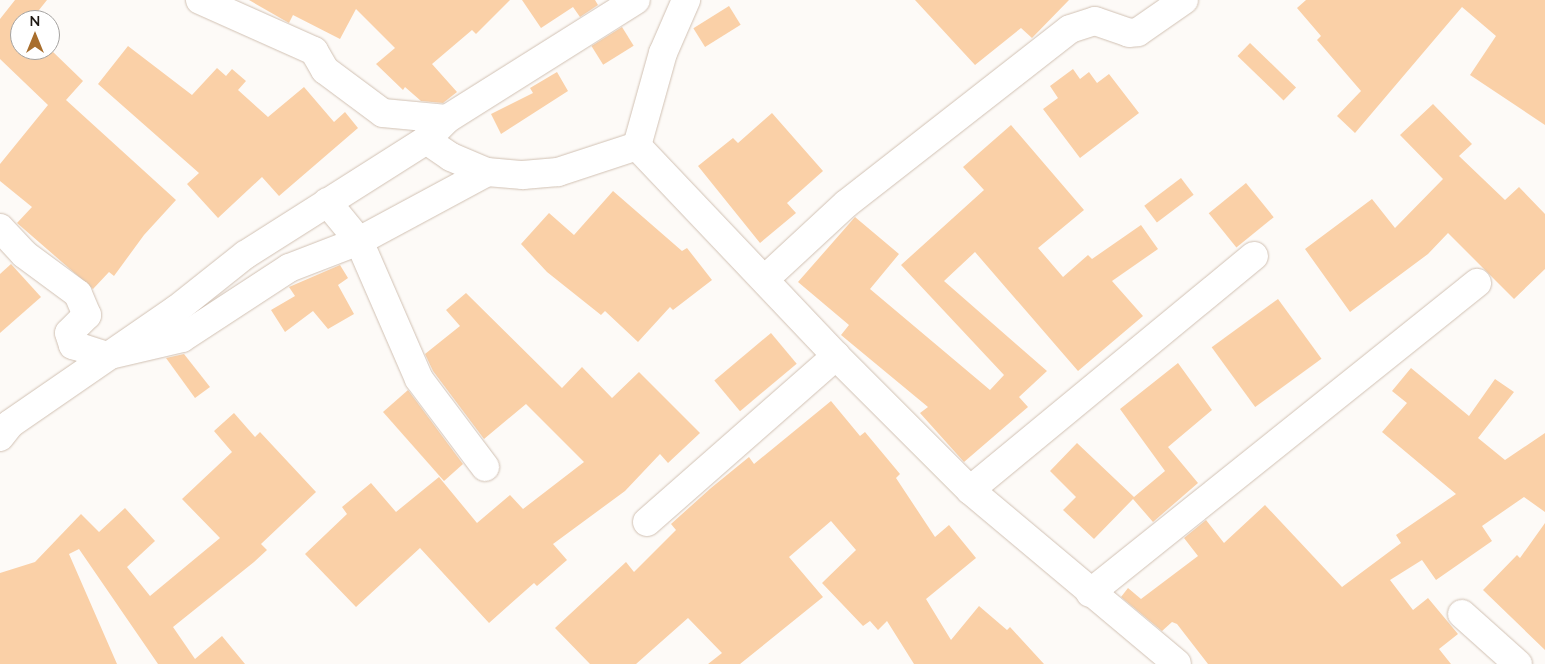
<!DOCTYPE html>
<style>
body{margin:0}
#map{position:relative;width:1545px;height:664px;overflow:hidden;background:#fdfaf7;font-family:Lato,sans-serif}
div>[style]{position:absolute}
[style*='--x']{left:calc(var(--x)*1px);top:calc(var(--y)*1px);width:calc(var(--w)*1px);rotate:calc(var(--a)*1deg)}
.building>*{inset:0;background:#fad0a7;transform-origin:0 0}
.roads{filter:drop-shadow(0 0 1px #d1c1b3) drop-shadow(0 0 1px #d1c1b3)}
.minor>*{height:28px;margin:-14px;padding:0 14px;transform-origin:14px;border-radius:14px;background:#fff}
span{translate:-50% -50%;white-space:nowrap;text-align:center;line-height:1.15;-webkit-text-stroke:4.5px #fff;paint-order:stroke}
.north{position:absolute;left:10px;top:10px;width:50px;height:50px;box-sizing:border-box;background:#fff;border:1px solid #a5a3a1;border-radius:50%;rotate:0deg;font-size:14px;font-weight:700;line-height:20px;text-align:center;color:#1e1813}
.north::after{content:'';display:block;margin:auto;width:18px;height:22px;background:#a86e2d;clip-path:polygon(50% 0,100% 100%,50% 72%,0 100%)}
</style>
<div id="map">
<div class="building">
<i style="clip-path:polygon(15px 0,47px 0,31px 20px,20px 20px,20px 50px,50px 49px,83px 81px,66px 100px,176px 200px,144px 235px,114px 276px,109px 272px,93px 289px,17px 223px,32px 207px,0 181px,0 164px,48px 105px,0 59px,0 19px)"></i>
<i style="clip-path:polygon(249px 0,510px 0,476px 34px,472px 30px,432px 64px,457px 92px,443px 103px,421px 101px,405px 87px,403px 90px,376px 64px,395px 48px,356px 9px,340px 39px,293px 15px,289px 23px)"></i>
<i style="clip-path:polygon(522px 0,595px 0,598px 5px,580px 17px,573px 7px,541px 28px)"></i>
<i style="clip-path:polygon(915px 0,1069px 0,1032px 38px,1021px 28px,975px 65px)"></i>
<i style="clip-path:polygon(1306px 0,1545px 0,1545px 125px,1470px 75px,1496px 36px,1462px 7px,1355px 133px,1337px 116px,1361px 91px,1317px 40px,1321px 36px,1297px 8px)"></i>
<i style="left:729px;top:6px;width:22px;height:42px;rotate:58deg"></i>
<i style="left:622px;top:27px;width:22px;height:36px;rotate:58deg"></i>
<i style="left:1250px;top:43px;width:64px;height:18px;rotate:44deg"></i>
<i style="clip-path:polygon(128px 46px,192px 95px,217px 68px,226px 76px,232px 69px,246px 81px,238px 90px,268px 117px,304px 87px,334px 122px,345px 112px,358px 128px,279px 196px,262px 177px,218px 218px,187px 184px,199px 173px,98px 84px)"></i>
<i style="clip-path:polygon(1073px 69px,1080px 79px,1089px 72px,1097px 83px,1109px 74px,1139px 113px,1080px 158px,1043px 109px,1058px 98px,1050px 86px)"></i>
<i style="clip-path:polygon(557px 72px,568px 91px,501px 134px,491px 114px,533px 93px,530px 88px)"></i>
<i style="clip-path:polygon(1433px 104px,1472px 144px,1459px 156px,1505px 200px,1519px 187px,1545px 214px,1545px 269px,1514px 299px,1448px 233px,1428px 254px,1350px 312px,1305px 249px,1372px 199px,1395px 228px,1443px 179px,1400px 135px)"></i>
<i style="clip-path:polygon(772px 113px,823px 171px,787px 203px,796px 213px,760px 243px,698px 166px,733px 138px,738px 143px)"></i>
<i style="clip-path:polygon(1011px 125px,1084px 210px,1038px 248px,1063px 277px,1088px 255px,1092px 259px,1141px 225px,1158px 249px,1112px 281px,1143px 316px,1078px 371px,975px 252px,944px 281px,1047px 371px,1019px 397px,1028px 407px,964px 462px,920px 413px,928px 407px,841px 335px,849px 325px,798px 282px,855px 217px,899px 254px,870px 289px,990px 390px,1004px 375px,901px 265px,984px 190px,963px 167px)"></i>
<i style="left:1181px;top:178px;width:21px;height:46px;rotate:53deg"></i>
<i style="left:1246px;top:183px;width:44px;height:48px;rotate:51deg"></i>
<i style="clip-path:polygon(613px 191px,682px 251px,687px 248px,712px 280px,673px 310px,670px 307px,638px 342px,605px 311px,601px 315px,547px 272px,521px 244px,549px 213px,574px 235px)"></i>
<i style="clip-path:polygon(11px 264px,41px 297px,0 333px,0 274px)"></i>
<i style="clip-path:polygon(340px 265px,348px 278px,338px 285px,354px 314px,328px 329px,313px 311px,285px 332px,271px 310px,295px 296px,289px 287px)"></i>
<i style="clip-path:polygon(466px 293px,562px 388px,582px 367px,612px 398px,639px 372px,700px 433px,668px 463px,660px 454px,625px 491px,553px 544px,567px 560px,537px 586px,534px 583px,489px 623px,420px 548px,356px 607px,305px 554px,347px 514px,342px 507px,371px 483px,396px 512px,439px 477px,477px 523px,510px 495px,523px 509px,584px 462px,526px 404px,484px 439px,433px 371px,425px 354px,460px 326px,446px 310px)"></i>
<i style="left:1278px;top:299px;width:74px;height:82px;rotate:54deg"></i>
<i style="left:771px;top:333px;width:40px;height:74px;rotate:50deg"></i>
<i style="clip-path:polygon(184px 354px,210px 387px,195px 398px,166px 358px)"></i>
<i style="clip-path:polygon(1178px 363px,1212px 410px,1168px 447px,1198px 483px,1153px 522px,1133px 499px,1094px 539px,1063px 510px,1076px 497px,1050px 471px,1077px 443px,1134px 497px,1165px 471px,1120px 409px)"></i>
<i style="clip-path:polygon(1411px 368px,1469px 416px,1495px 379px,1514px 392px,1478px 438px,1505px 460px,1545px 433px,1545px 512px,1524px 497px,1482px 526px,1492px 541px,1436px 580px,1422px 560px,1390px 580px,1413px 610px,1428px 598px,1458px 634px,1439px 649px,1451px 664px,1208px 664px,1177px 624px,1172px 622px,1162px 631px,1121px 597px,1128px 588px,1141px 599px,1198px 556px,1184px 538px,1206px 520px,1224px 543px,1265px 505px,1342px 587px,1401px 543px,1396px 535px,1456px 494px,1382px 432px,1407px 403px,1392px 391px)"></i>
<i style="clip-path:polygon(408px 390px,463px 464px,444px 481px,383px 412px)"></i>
<i style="clip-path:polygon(831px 401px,860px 436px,865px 432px,900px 474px,896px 478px,935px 537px,949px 525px,976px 558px,926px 599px,951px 640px,979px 606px,1007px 630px,1010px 627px,1044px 664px,914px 664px,887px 621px,878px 630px,870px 621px,863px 626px,822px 583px,856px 550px,831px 521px,789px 557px,823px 597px,740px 664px,708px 664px,722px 653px,688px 618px,636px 664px,590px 664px,555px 628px,626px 562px,634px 572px,676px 530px,671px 524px,711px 488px,749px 457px,754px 464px)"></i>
<i style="clip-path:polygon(234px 413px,255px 437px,260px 432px,316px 492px,261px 544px,267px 550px,254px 562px,173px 627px,195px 659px,222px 636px,245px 664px,158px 664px,79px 549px,69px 554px,117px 664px,0 664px,0 573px,35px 562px,81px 514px,99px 532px,125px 508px,155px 541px,127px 567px,150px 596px,220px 538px,182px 499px,232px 452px,214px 431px)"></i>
<i style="clip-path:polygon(1545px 523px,1545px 650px,1483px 590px,1517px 555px,1520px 558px)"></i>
</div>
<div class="roads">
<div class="minor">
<i style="--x:200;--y:0;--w:125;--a:24.1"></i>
<i style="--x:314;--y:51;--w:22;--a:60"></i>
<i style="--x:325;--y:70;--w:72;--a:36.6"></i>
<i style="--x:383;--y:113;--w:64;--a:5.4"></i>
<i style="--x:426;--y:140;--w:30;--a:34"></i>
<i style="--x:451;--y:157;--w:39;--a:23"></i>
<i style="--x:487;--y:172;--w:36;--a:5"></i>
<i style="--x:523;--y:175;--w:35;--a:-5"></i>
<i style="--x:558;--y:172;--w:83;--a:-18.2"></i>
<i style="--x:637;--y:146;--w:289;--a:46.5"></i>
<i style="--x:836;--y:356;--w:190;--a:45"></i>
<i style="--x:970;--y:490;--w:270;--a:40"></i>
<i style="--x:637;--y:146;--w:97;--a:-74.4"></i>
<i style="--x:663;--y:53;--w:58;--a:-66.5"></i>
<i style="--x:327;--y:202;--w:50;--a:50.6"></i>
<i style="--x:359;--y:241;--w:150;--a:66.5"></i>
<i style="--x:419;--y:379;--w:110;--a:53.1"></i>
<i style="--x:0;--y:228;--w:35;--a:47"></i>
<i style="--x:24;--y:254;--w:67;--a:36.5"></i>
<i style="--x:78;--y:294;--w:23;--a:67"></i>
<i style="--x:87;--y:315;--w:25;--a:135"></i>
<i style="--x:69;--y:333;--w:13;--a:72"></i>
<i style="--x:73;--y:345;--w:35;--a:18"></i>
<i style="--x:106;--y:356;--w:78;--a:-13.3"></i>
<i style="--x:182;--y:338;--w:128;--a:-33.2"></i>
<i style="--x:289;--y:268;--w:75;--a:-21.1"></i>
<i style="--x:359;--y:241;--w:145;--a:-28.3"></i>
<i style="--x:765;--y:279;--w:110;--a:-42.8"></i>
<i style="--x:846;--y:204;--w:284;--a:-38"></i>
<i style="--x:1070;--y:29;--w:26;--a:-18"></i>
<i style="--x:1095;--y:21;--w:36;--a:19"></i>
<i style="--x:1129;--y:33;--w:9;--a:-6"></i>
<i style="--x:1138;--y:32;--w:56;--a:-34.8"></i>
<i style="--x:0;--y:437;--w:16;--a:-52"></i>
<i style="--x:10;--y:424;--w:203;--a:-34.6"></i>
<i style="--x:177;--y:309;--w:87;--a:-38.5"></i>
<i style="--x:245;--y:255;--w:214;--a:-32.4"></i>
<i style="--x:426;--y:140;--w:30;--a:-45"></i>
<i style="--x:447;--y:119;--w:223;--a:-32.2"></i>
<i style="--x:970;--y:490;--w:368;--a:-39.5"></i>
<i style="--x:647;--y:522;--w:252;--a:-41.3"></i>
<i style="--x:1090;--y:593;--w:496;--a:-38.7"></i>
<i style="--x:1462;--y:614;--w:75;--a:41.8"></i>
</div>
</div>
<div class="north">N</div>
</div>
